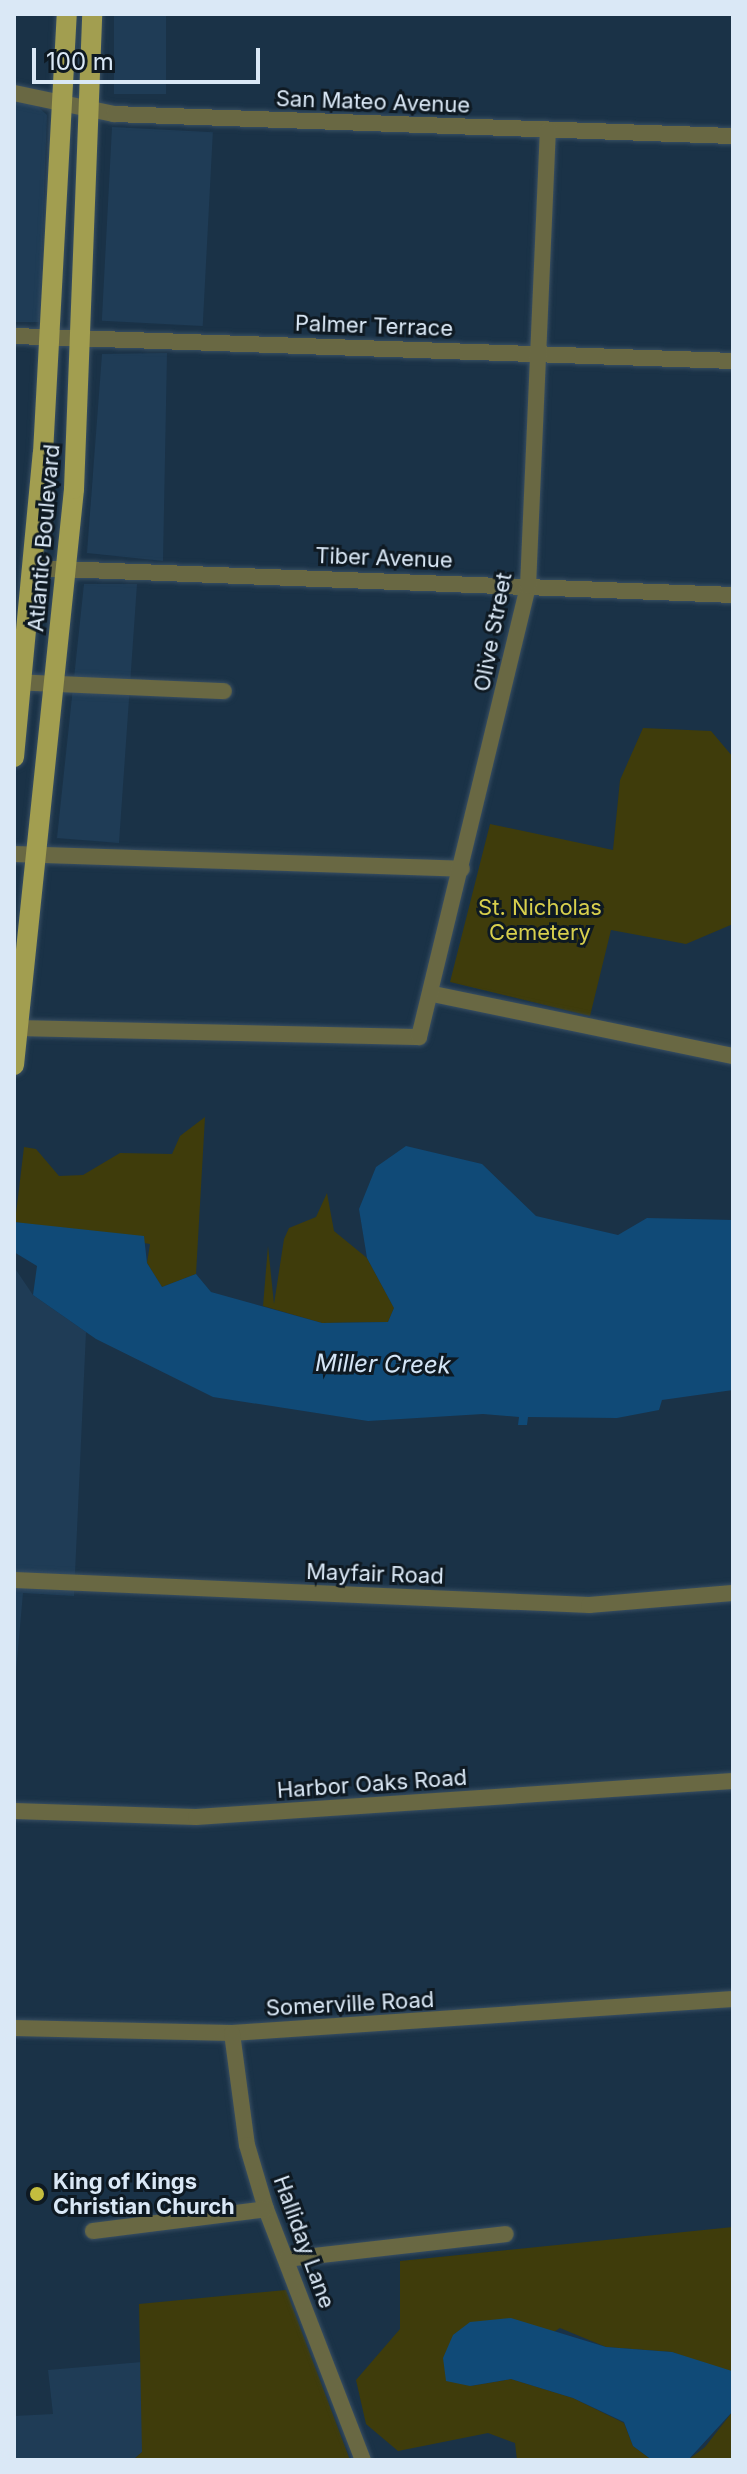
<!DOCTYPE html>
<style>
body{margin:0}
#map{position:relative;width:747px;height:2474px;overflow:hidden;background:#1a3247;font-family:Inter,sans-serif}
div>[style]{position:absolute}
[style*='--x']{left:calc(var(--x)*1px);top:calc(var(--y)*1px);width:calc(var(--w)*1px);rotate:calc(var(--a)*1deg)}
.built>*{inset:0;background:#1f3c56;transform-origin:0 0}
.green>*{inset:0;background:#3f3c0b}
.water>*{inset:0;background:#104a77}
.roads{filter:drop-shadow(0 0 2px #394f63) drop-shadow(0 0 2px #394f63)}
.minor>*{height:16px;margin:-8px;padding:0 8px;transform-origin:8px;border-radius:8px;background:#696843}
.major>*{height:20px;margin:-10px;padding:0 10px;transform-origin:10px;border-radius:10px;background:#a29e50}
.dots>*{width:22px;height:22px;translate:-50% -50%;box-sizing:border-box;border:4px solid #0e1922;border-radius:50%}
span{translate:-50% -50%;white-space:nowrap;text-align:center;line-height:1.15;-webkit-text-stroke:6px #0e1922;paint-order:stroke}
.street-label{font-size:22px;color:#dae8f6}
.park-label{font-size:22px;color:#d7cf4d}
.poi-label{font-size:22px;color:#dae8f6;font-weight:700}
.left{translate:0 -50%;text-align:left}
.water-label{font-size:24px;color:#d4e5f6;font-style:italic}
.frame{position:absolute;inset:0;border:16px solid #dae8f6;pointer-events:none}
.scale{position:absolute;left:32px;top:48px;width:228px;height:36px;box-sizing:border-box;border:4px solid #dae8f6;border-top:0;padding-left:10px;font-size:24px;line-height:28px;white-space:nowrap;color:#dae8f6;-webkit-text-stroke:6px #0e1922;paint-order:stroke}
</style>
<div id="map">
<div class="built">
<i style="left:114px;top:14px;width:52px;height:80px"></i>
<i style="clip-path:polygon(14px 103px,35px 104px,47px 115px,39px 322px,14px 322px)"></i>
<i style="left:112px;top:127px;width:101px;height:194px;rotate:3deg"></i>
<i style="clip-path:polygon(167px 353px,163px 561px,87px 553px,102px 354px)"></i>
<i style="clip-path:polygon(84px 584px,137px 584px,119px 843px,57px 838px)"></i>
<i style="clip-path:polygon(14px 1267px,33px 1295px,86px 1332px,74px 1596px,23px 1593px,14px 1694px)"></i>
<i style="clip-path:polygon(142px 2362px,142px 2452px,133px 2460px,14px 2460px,14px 2416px,53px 2414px,48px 2370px)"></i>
</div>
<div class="green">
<i style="clip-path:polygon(643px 728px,711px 731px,733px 757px,733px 924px,686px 944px,611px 930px,590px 1016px,450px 982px,490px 824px,613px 850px,620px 780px)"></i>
<i style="clip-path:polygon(205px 1117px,196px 1274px,162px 1287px,147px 1263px,150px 1244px,15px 1222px,24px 1147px,36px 1149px,59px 1176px,83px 1175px,120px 1153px,172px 1154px,180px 1136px)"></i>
<i style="clip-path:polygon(327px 1193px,334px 1231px,367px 1258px,394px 1308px,388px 1322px,322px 1323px,263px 1306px,268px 1246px,274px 1304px,284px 1239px,289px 1228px,316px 1217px)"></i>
<i style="clip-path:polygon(733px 2227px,733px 2374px,672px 2352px,606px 2347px,560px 2328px,470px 2386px,511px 2379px,573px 2398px,624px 2423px,633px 2446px,652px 2460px,517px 2460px,515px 2443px,488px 2433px,398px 2451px,366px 2424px,356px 2380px,400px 2329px,400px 2261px)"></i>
<i style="clip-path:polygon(286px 2290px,350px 2460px,133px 2460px,142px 2452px,139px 2304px)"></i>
<i style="clip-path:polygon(733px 2411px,733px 2460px,688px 2460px,705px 2447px)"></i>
</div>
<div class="water">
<i style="clip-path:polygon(406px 1146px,482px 1164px,536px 1216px,618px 1235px,647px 1218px,733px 1220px,733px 1390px,662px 1400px,659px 1410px,617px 1418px,528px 1417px,527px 1425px,518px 1425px,519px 1417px,483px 1414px,368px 1421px,213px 1397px,96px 1339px,33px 1295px,37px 1266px,14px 1252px,14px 1222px,144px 1236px,147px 1263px,162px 1287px,196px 1274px,211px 1292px,322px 1323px,388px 1322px,394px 1308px,367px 1258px,359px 1209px,376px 1167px)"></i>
<i style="clip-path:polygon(511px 2318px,606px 2347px,672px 2352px,732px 2371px,733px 2411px,688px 2460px,652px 2460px,633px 2446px,624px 2422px,573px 2398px,511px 2379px,470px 2386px,446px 2381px,443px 2358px,453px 2335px,470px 2322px)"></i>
</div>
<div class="roads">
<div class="minor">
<i style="--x:14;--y:93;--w:102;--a:11.9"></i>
<i style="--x:114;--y:114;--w:619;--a:2.04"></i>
<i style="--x:14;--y:336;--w:719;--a:1.99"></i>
<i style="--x:34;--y:568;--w:700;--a:2.21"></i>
<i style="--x:14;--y:682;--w:210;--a:2.5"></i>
<i style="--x:14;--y:854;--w:448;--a:1.9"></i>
<i style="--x:433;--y:994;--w:306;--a:11.7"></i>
<i style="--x:14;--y:1028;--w:405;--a:1.3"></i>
<i style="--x:419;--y:1037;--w:464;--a:-76.4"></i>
<i style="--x:528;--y:586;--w:456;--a:-87.5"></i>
<i style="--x:14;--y:1580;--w:576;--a:2.49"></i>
<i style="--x:589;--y:1605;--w:144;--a:-4.8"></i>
<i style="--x:14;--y:1811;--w:182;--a:1.9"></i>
<i style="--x:196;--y:1817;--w:538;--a:-3.84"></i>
<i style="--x:14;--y:2028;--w:218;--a:1.3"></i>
<i style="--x:232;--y:2033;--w:502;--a:-3.88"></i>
<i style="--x:232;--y:2033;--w:113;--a:82.4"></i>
<i style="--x:247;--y:2145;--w:67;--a:73.5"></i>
<i style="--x:266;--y:2209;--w:269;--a:68.9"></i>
<i style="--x:93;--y:2231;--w:174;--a:-7.2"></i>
<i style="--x:287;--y:2259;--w:220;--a:-6.5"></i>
</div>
<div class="major">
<i style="--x:14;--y:757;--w:305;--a:-84.6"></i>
<i style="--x:43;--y:453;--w:440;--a:-86.9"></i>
<i style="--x:14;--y:1065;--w:579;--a:-84.05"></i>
<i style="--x:74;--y:489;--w:475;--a:-87.8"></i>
</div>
</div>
<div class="dots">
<i style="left:37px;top:2194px;background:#c4bd3e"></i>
</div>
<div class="street-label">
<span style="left:373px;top:102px;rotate:2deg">San Mateo Avenue</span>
<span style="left:374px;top:326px;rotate:2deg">Palmer Terrace</span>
<span style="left:44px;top:538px;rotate:-85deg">Atlantic Boulevard</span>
<span style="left:384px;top:558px;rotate:2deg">Tiber Avenue</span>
<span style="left:493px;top:632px;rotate:-79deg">Olive Street</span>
<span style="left:375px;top:1574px;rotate:2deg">Mayfair Road</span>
<span style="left:372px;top:1784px;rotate:-4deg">Harbor Oaks Road</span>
<span style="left:350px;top:2004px;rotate:-3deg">Somerville Road</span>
<span style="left:304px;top:2242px;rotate:70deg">Halliday Lane</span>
</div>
<div class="park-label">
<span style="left:540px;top:920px">St. Nicholas<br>Cemetery</span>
</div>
<div class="poi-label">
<span class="left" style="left:53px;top:2194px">King of Kings<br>Christian Church</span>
</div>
<div class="water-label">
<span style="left:383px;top:1364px;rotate:1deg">Miller Creek</span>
</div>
<div class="frame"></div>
<div class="scale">100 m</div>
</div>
